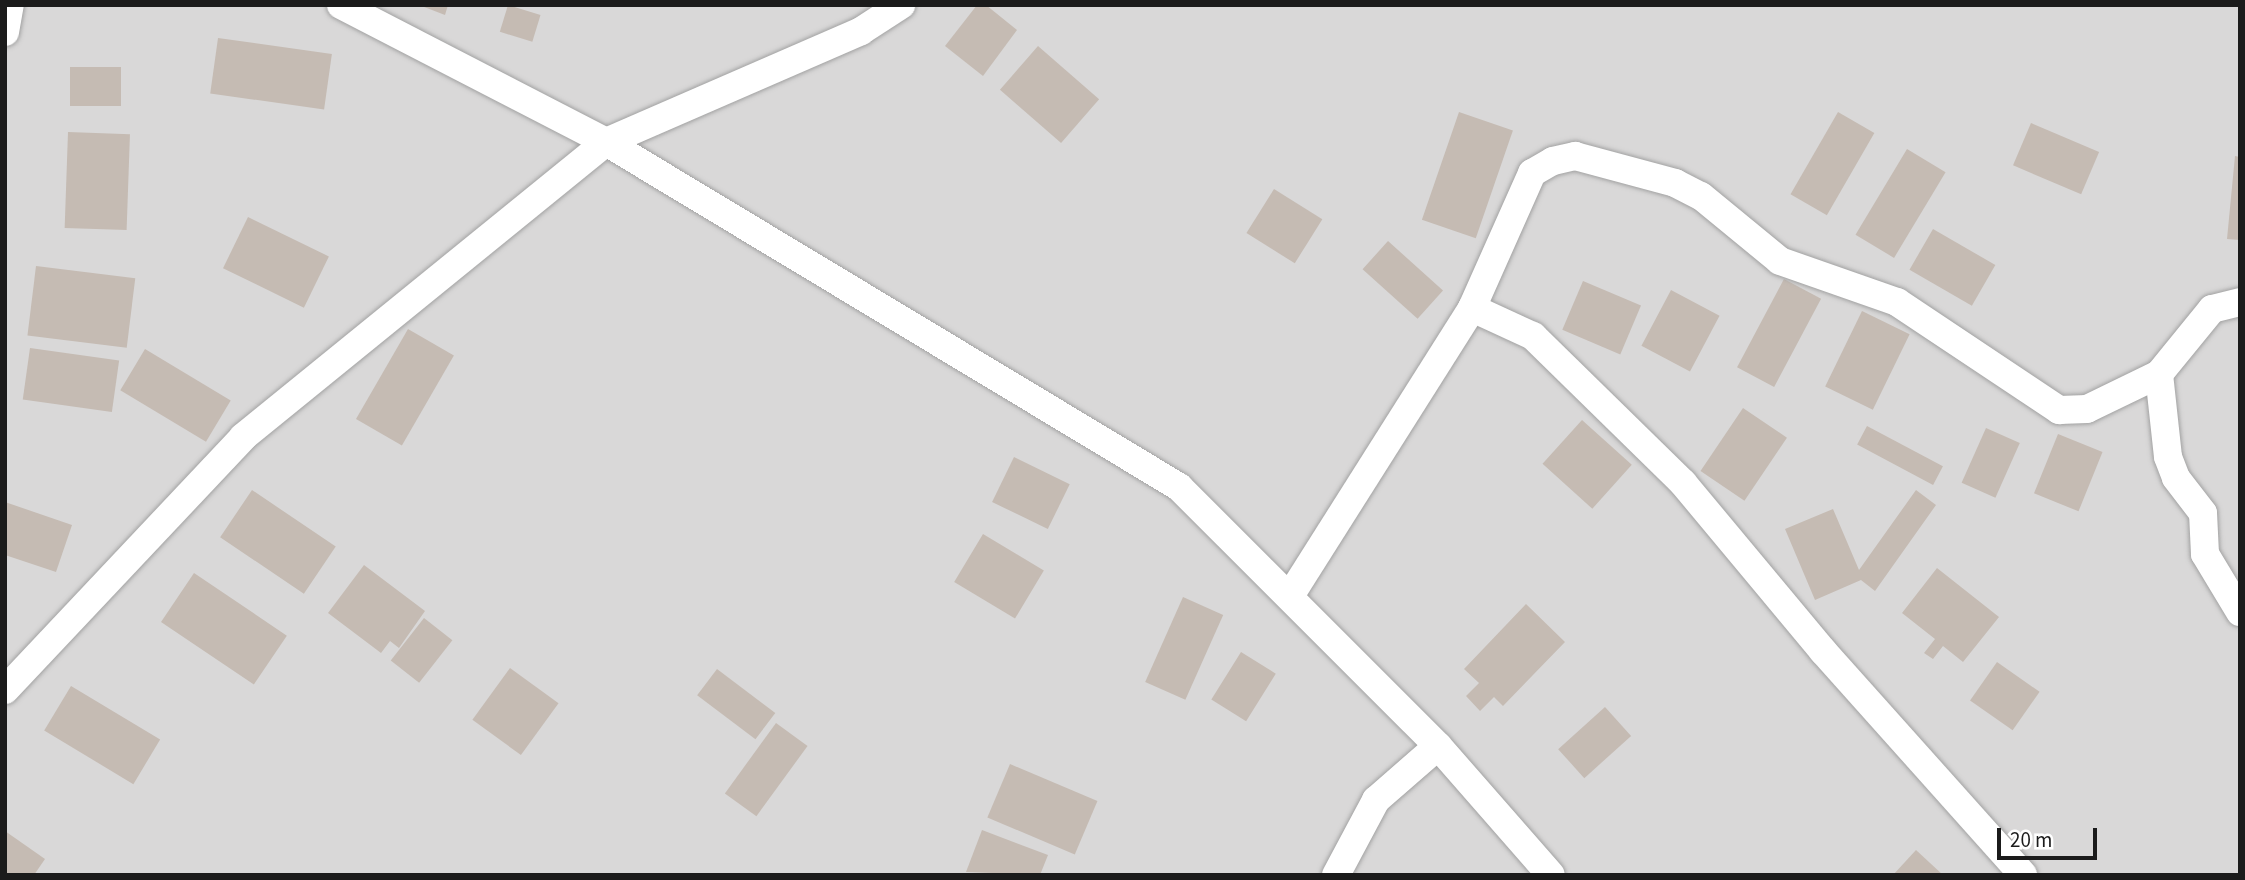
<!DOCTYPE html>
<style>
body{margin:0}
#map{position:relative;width:2245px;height:880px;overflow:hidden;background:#ede9e0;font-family:"Source Sans 3",sans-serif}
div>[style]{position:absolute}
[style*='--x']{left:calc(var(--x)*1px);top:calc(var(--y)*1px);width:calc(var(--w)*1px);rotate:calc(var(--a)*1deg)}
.residential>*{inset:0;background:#d9d8d8;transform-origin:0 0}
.building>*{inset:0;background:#c5bbb3;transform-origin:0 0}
.roads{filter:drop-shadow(0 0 2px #a2a2a2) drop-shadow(0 0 2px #a2a2a2)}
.minor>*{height:28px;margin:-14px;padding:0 14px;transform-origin:14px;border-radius:14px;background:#fff}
span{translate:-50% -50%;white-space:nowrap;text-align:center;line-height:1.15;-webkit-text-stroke:7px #fff;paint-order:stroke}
.frame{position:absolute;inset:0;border:7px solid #1b1b1b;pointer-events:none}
.scale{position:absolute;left:1997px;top:828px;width:100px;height:32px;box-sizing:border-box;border:4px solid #1b1b1b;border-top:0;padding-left:9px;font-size:21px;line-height:24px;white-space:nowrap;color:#1b1b1b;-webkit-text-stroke:5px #fff;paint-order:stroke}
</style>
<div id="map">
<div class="residential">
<i style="left:5px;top:5px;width:2235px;height:870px"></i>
</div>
<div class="building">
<i style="clip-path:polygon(419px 5px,448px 5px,445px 15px)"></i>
<i style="left:508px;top:5px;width:34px;height:28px;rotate:17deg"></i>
<i style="clip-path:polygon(977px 5px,986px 5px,1017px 30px,983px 76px,945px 46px)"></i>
<i style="left:218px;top:38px;width:115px;height:56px;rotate:8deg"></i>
<i style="left:1038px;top:46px;width:81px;height:58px;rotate:41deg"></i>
<i style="left:70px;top:67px;width:51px;height:39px"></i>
<i style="left:1459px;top:112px;width:57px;height:114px;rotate:19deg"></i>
<i style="left:1838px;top:112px;width:42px;height:95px;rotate:30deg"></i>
<i style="left:2031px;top:123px;width:74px;height:46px;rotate:23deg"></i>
<i style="left:68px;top:132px;width:62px;height:96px;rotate:2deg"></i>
<i style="left:1907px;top:149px;width:45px;height:100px;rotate:31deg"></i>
<i style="clip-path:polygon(2235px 156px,2240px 157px,2240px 240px,2227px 239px)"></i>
<i style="left:1274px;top:189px;width:57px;height:52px;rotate:32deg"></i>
<i style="left:248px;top:217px;width:90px;height:57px;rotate:26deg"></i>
<i style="left:1933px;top:229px;width:72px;height:47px;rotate:30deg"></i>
<i style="left:1388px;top:241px;width:74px;height:38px;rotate:42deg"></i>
<i style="left:36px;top:266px;width:100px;height:70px;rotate:7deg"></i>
<i style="left:1784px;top:279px;width:42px;height:100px;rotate:28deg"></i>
<i style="left:1583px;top:281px;width:63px;height:53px;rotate:23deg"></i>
<i style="left:1671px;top:290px;width:55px;height:63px;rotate:28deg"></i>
<i style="left:1862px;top:311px;width:53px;height:84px;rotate:26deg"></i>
<i style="left:408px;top:329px;width:53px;height:104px;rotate:30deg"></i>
<i style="left:30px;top:348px;width:90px;height:52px;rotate:8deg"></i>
<i style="left:145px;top:349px;width:100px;height:48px;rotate:31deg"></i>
<i style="left:1743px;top:408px;width:53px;height:76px;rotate:34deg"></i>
<i style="left:1582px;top:420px;width:67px;height:59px;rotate:42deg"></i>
<i style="left:1867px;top:426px;width:86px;height:21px;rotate:28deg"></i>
<i style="left:1986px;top:428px;width:37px;height:60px;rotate:24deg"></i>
<i style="left:2058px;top:434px;width:48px;height:64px;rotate:22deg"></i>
<i style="left:1014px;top:457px;width:62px;height:50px;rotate:26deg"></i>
<i style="left:252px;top:490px;width:101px;height:57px;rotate:34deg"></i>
<i style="clip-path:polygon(1916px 490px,1936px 505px,1875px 591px,1861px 580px,1815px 600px,1785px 529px,1833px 509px,1859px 570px)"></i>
<i style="clip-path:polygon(5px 502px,72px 525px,56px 572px,5px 555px)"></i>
<i style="left:983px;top:534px;width:71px;height:56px;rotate:31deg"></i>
<i style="clip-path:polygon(364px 565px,425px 611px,399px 648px,390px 641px,381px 653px,328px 613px)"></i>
<i style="clip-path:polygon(1937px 568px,1999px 617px,1963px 662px,1943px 646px,1933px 659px,1924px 653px,1935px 639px,1902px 613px)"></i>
<i style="left:194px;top:573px;width:112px;height:59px;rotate:34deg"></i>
<i style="left:1183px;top:597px;width:44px;height:93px;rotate:24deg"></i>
<i style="clip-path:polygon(1526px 604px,1565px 642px,1503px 706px,1494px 697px,1480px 711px,1466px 696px,1479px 683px,1464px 669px)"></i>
<i style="left:424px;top:618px;width:36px;height:54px;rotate:38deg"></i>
<i style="left:1241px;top:652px;width:41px;height:56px;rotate:32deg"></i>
<i style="left:1997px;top:662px;width:52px;height:47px;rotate:35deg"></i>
<i style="left:510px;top:668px;width:60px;height:64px;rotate:36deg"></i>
<i style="left:717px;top:669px;width:73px;height:33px;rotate:37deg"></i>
<i style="left:71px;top:686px;width:104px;height:52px;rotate:31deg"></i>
<i style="left:1605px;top:707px;width:39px;height:63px;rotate:48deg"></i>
<i style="left:776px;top:723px;width:39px;height:87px;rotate:36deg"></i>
<i style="left:1010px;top:764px;width:95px;height:58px;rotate:23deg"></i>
<i style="clip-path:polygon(982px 830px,1048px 855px,1040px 875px,966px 872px)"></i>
<i style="clip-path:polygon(5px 831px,45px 859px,34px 875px,5px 875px)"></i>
<i style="clip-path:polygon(1916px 850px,1943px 875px,1893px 875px)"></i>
</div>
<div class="roads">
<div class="minor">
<i style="--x:341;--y:5;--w:298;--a:27.3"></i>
<i style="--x:606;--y:142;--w:669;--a:31.05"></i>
<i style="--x:1179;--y:487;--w:366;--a:45"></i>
<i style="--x:1438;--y:746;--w:171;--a:48.8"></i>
<i style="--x:5;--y:32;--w:27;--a:-80"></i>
<i style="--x:1472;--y:308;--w:67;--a:24.7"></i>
<i style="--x:1533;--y:336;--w:210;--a:44.4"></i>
<i style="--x:1683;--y:483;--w:219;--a:50.2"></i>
<i style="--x:1823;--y:651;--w:300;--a:48.2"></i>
<i style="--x:2159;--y:374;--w:83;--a:83.8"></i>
<i style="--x:2168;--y:457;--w:22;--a:69"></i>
<i style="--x:2176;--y:478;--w:44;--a:52.4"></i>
<i style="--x:2203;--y:513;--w:41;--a:87.2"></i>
<i style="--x:2205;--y:554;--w:68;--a:58.9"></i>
<i style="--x:1290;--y:596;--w:341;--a:-57.7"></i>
<i style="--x:1472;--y:308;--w:148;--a:-66"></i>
<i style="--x:1532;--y:173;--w:24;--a:-30"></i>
<i style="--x:1553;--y:161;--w:23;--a:-13"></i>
<i style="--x:1575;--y:156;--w:104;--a:15.1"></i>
<i style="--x:1675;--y:183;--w:29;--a:27"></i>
<i style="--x:1701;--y:196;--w:102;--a:39.4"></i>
<i style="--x:1780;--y:261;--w:124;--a:19.3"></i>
<i style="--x:1897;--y:302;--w:195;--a:33.7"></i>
<i style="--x:2059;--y:410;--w:28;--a:-2"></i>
<i style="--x:2087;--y:409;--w:80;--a:-25.9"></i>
<i style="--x:2159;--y:374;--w:84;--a:-50.8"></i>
<i style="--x:2212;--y:309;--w:29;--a:-14"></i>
<i style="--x:5;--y:690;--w:347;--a:-46.7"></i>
<i style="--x:243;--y:437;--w:468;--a:-39.1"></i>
<i style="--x:606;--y:142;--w:278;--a:-23.5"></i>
<i style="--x:861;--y:31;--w:48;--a:-33"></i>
<i style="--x:1336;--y:875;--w:85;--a:-61.9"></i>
<i style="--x:1376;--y:800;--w:82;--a:-41.1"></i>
</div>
</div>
<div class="frame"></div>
<div class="scale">20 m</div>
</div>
